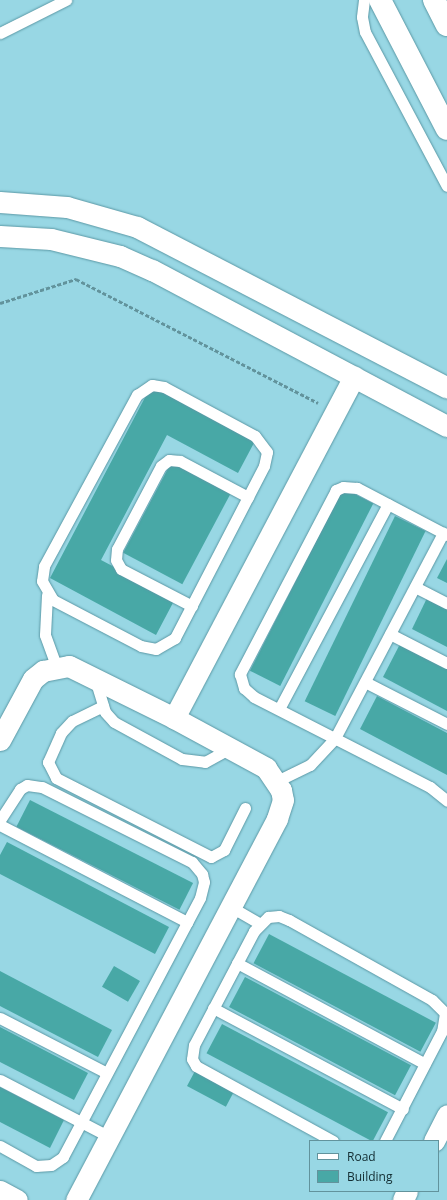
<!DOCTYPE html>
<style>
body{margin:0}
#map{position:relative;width:447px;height:1200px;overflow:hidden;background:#98d7e4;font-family:"Open Sans",sans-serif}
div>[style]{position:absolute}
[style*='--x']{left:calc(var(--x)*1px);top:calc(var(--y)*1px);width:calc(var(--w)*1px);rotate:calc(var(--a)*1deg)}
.building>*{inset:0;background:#48a8a6;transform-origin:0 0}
.path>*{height:2.5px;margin-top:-1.25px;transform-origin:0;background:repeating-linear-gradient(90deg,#62939c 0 4px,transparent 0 6px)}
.roads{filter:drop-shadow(0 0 1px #5b98a5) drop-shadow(0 0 1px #5b98a5)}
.service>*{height:11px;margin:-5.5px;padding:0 5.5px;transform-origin:5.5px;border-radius:5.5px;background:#fff}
.minor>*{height:21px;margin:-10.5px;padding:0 10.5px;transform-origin:10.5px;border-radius:10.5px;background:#fff}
.tertiary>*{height:22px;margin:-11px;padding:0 11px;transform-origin:11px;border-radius:11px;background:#fff}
span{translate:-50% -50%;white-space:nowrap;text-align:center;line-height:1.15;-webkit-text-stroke:3.5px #98d7e4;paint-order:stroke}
.legend{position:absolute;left:309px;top:1140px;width:130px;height:52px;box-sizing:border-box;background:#98d7e4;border:1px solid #62939c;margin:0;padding:5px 7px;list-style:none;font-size:12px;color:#122c31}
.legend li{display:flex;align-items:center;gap:8px;height:20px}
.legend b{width:20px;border:1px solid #62939c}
</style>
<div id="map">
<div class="building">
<i style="clip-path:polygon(151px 386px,255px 441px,238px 473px,167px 435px,101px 560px,175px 599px,156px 635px,50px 578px)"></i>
<i style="left:172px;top:461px;width:67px;height:104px;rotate:28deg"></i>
<i style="left:343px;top:488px;width:34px;height:205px;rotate:27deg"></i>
<i style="left:395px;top:516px;width:34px;height:206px;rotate:26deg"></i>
<i style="clip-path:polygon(447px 559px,447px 583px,437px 578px)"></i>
<i style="clip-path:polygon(428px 596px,447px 605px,447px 647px,412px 629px)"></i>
<i style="clip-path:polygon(400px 644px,447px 669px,447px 711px,383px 677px)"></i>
<i style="clip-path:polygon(377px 696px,447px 733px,447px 775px,360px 729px)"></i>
<i style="left:30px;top:800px;width:183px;height:30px;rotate:27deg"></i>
<i style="clip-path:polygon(7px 842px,169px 927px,155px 954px,0 874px,0 855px)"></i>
<i style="left:269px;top:934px;width:189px;height:33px;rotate:28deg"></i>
<i style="left:114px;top:966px;width:30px;height:24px;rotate:30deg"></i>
<i style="clip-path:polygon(0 971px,112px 1030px,98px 1057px,0 1006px)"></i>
<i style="left:245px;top:977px;width:188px;height:34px;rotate:28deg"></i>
<i style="left:222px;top:1024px;width:188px;height:33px;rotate:28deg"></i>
<i style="clip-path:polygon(0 1027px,88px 1073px,74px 1100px,0 1062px)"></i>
<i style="left:195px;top:1071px;width:44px;height:17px;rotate:28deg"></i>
<i style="clip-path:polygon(0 1087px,64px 1120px,50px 1148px,0 1122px)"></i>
</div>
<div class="path">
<i style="--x:0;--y:303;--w:80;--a:-17.5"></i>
<i style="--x:76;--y:279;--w:272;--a:27.1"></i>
</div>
<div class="roads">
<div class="service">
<i style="--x:364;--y:0;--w:17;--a:97"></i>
<i style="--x:362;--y:17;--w:15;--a:79"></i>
<i style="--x:365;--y:32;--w:174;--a:62"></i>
<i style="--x:0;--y:33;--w:74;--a:-26.6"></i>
<i style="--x:152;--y:385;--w:12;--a:9"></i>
<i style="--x:164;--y:387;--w:103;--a:28.3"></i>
<i style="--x:255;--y:436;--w:20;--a:53"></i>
<i style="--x:267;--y:452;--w:14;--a:102"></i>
<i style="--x:264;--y:466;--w:194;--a:117.4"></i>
<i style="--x:175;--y:638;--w:22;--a:150"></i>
<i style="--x:156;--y:649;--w:15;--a:-169"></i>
<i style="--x:141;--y:646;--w:99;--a:-152.4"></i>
<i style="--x:53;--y:600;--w:22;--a:-120"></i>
<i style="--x:42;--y:581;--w:15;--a:-82"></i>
<i style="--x:44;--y:566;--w:195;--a:-61.5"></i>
<i style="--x:137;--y:395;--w:18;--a:-34"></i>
<i style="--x:447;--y:535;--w:102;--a:-152.4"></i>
<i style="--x:357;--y:488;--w:14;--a:-176"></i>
<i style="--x:343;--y:487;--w:8;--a:157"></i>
<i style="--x:336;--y:490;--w:208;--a:117.6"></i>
<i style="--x:240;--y:674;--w:15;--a:74"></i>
<i style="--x:244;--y:688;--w:13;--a:42"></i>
<i style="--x:254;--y:697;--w:198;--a:27.1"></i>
<i style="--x:430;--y:787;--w:22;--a:39"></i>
<i style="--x:415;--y:587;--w:36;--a:27"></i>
<i style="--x:47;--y:595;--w:40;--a:92.9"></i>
<i style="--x:45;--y:635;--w:33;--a:70"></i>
<i style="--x:192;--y:606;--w:80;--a:-152.5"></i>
<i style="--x:121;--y:569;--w:10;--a:-119"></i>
<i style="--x:116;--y:560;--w:11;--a:-85"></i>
<i style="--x:117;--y:549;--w:94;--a:-62.1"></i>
<i style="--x:161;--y:466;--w:10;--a:-37"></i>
<i style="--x:169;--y:460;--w:11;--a:5"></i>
<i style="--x:180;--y:461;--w:77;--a:27.9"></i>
<i style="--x:390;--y:634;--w:64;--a:27"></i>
<i style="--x:95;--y:679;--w:34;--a:73"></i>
<i style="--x:105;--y:712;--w:13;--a:48"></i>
<i style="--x:114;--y:722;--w:77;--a:28.6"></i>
<i style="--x:182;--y:759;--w:23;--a:7"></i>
<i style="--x:205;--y:762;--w:29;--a:-29"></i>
<i style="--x:365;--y:682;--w:92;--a:27.1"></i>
<i style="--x:103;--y:706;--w:34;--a:154"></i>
<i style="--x:72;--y:721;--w:16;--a:133"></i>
<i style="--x:61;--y:733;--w:32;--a:114"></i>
<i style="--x:48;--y:762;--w:18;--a:63"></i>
<i style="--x:56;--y:778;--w:174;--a:27"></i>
<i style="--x:211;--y:857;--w:15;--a:-28"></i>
<i style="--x:224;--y:850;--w:47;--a:-63.4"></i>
<i style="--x:279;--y:709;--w:232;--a:-62"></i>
<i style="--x:277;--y:781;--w:37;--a:-26"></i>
<i style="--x:310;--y:765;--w:37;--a:-47"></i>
<i style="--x:335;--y:738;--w:232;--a:-62.2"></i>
<i style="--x:0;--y:820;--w:37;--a:-57"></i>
<i style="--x:20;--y:789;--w:8;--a:-30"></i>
<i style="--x:27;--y:785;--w:15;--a:8"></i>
<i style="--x:42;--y:787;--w:168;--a:26.6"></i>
<i style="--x:192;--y:862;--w:16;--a:50"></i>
<i style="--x:202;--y:874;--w:8;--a:76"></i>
<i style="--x:204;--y:882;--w:16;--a:104"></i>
<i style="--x:200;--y:898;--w:293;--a:117.9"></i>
<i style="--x:63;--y:1157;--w:14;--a:146"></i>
<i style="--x:51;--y:1165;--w:15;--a:176"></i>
<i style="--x:36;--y:1166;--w:41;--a:-150.9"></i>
<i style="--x:0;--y:825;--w:211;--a:27.4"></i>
<i style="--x:231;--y:907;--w:32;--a:30"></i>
<i style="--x:237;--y:963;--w:213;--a:28.2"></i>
<i style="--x:213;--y:1008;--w:215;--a:28"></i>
<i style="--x:0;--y:1018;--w:120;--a:27.2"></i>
<i style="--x:0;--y:1080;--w:124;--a:27.4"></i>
<i style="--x:333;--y:1141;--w:156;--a:-151.3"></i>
<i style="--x:196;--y:1066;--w:8;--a:-120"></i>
<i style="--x:192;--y:1059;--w:14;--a:-82"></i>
<i style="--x:194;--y:1045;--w:129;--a:-62.2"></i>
<i style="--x:254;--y:931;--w:20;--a:-45"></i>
<i style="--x:268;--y:917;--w:11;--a:-5"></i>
<i style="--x:279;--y:916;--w:11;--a:22"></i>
<i style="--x:289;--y:920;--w:164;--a:29.2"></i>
<i style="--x:432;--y:1000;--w:18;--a:45"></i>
<i style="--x:445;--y:1013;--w:18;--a:99"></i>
<i style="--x:442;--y:1031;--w:124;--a:117.4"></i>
</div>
<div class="minor">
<i style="--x:0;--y:202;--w:67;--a:4.3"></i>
<i style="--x:67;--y:207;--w:73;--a:15.9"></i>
<i style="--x:137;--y:227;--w:349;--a:27.4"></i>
<i style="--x:0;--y:236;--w:51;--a:3.4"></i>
<i style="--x:51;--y:239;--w:71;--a:13.8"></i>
<i style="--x:120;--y:256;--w:35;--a:24"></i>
<i style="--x:152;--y:270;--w:334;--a:27.9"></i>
<i style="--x:174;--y:718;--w:386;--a:-62.2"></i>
<i style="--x:0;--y:740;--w:69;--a:-61.6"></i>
<i style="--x:33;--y:679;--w:13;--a:-39"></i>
<i style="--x:43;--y:671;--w:26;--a:-11"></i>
<i style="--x:69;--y:666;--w:117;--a:26.3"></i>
<i style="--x:174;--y:718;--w:105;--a:28.5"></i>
<i style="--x:266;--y:768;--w:27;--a:56"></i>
<i style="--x:281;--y:790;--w:10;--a:79"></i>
<i style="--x:283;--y:800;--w:20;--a:108"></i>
<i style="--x:277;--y:819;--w:431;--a:117.8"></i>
<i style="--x:434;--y:1141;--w:29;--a:-63"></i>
<i style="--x:0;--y:1191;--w:19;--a:28"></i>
<i style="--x:403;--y:1200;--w:10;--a:-66"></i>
</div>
<div class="tertiary">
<i style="--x:380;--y:0;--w:145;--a:62.6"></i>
<i style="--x:434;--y:0;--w:28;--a:63"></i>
</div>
</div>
<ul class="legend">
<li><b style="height:5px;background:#fff"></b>Road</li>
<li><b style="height:11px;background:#48a8a6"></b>Building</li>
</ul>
</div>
